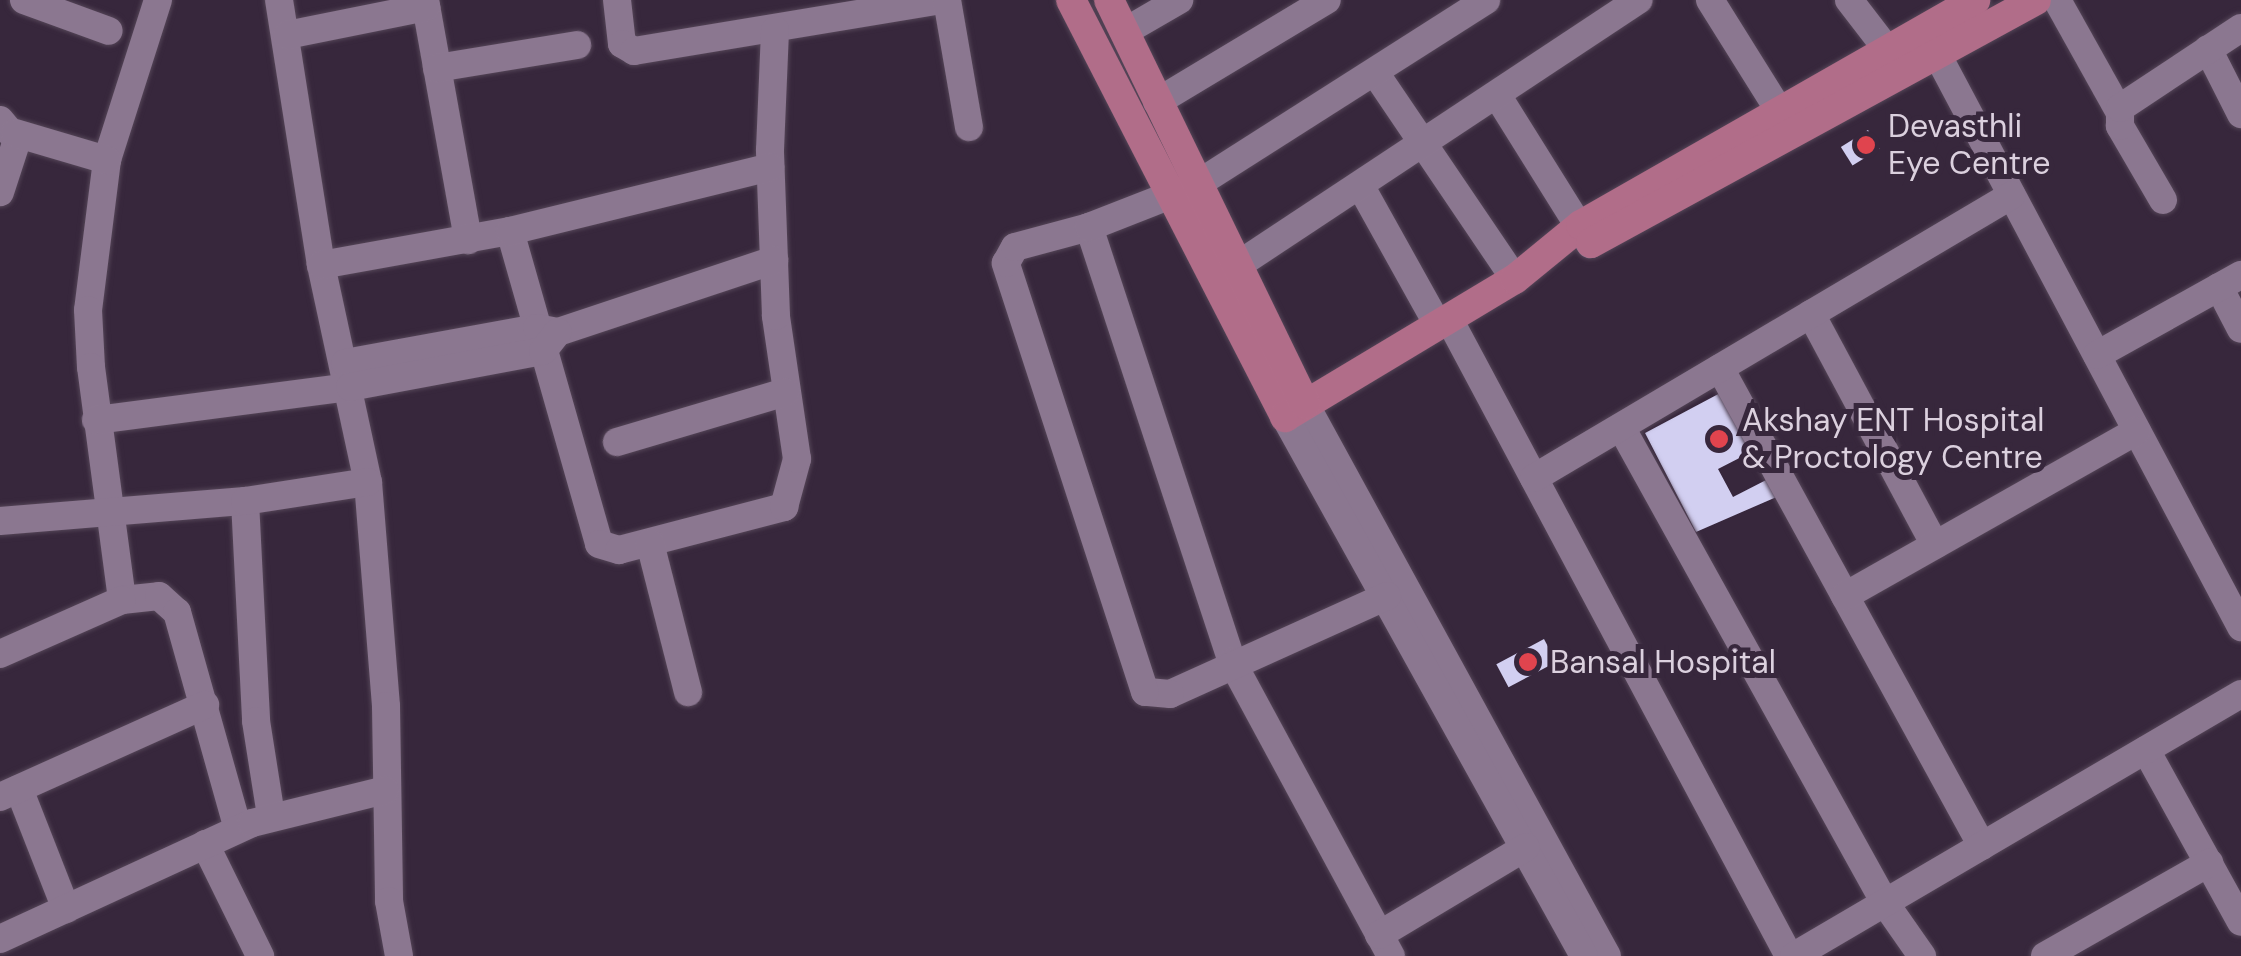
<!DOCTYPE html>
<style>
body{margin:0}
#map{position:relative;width:2241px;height:956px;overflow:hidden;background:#37273c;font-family:"DM Sans",sans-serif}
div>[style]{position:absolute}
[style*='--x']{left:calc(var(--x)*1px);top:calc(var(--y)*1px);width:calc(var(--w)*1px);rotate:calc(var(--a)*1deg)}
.building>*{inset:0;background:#d2cff1;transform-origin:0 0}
.roads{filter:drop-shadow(0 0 2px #544557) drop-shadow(0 0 2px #544557)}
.minor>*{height:28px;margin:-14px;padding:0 14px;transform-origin:14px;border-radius:14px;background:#8b7790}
.major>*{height:30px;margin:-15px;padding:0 15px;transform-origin:15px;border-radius:15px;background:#b16d89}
.dots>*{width:28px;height:28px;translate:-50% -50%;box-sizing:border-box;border:5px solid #37273c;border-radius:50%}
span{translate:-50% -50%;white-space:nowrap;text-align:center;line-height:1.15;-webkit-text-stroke:10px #37273c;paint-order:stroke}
.poi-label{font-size:32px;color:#dbd0de}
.left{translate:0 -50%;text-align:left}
</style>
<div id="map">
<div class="building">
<i style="left:1868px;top:130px;width:22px;height:32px;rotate:58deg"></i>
<i style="clip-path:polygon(1724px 391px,1755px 450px,1718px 469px,1733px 497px,1772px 477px,1781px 495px,1696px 532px,1645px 433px)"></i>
<i style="left:1544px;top:639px;width:26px;height:54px;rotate:62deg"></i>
</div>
<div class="roads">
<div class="minor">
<i style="--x:24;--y:0;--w:90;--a:20"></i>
<i style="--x:158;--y:0;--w:168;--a:107.7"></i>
<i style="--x:107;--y:160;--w:151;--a:97.2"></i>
<i style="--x:88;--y:310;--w:57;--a:87"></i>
<i style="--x:91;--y:367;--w:235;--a:82.4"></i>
<i style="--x:122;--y:600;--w:37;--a:-6"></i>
<i style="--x:159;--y:596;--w:24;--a:42"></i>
<i style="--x:177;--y:612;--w:225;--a:74.3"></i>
<i style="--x:279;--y:0;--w:268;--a:81"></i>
<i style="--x:321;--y:265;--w:222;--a:77.8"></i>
<i style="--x:368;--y:482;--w:225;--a:85.4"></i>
<i style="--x:386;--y:706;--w:195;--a:89.1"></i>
<i style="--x:389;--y:901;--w:56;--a:79.7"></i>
<i style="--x:425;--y:0;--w:244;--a:79.8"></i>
<i style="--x:617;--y:0;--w:44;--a:83.5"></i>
<i style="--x:622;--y:44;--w:14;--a:30"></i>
<i style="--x:634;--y:51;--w:312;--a:-9.4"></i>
<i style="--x:947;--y:0;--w:129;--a:80.2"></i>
<i style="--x:1710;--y:0;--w:132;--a:58"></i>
<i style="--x:1849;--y:0;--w:66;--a:52.4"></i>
<i style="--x:2057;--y:0;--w:127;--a:60.8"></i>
<i style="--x:1124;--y:32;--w:64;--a:-30.2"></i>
<i style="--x:287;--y:35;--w:142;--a:-11.4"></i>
<i style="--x:2208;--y:49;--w:73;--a:63.1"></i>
<i style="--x:1937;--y:54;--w:649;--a:62.05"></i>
<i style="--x:437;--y:68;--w:142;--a:-9.3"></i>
<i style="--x:1376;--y:74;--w:248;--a:55.9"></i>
<i style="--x:1497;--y:95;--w:176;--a:58"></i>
<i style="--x:1157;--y:102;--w:198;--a:-31"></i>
<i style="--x:0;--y:120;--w:26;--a:50"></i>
<i style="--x:17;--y:140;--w:55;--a:108.1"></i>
<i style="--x:15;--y:133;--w:96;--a:16.4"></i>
<i style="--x:1360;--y:185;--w:160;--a:60.9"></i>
<i style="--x:2163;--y:200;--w:86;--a:-120.2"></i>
<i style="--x:2120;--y:126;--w:18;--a:-90"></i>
<i style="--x:2120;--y:108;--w:145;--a:-33.5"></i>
<i style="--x:1089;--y:227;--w:458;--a:71.8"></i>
<i style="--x:1232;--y:662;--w:334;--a:61.6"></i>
<i style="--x:510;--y:231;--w:325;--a:74.1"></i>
<i style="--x:599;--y:544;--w:21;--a:17"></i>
<i style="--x:619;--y:550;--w:171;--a:-14.6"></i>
<i style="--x:784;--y:507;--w:50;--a:-74.8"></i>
<i style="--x:797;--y:459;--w:145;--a:-98.4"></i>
<i style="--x:776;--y:316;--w:166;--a:-92.1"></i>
<i style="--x:770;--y:150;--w:120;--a:-87.6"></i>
<i style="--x:321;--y:265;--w:192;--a:-10.2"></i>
<i style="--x:510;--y:231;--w:268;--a:-13.8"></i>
<i style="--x:1235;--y:267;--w:484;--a:-33.5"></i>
<i style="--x:2219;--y:287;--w:47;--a:62.4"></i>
<i style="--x:1811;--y:314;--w:262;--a:61.8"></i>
<i style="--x:1449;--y:319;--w:722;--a:61.91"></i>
<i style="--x:2097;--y:355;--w:165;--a:-29.1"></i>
<i style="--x:345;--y:363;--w:195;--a:-10.3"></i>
<i style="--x:537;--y:328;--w:21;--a:11"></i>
<i style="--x:558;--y:332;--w:228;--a:-18.4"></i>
<i style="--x:1720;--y:368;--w:545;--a:61.27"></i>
<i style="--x:1305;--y:404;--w:629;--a:61.32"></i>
<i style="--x:1285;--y:417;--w:616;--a:60.98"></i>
<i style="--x:96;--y:420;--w:256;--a:-7.4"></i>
<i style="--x:350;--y:387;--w:196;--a:-10.6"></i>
<i style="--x:543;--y:351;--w:24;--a:-52"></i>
<i style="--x:1621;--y:427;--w:544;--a:60.99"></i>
<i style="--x:1885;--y:903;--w:65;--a:55.1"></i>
<i style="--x:617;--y:442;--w:176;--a:-16.5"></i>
<i style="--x:1534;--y:478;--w:555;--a:-30.63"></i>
<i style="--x:245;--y:501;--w:220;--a:87.1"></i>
<i style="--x:256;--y:721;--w:96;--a:81"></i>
<i style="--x:0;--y:521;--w:246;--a:-4.7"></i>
<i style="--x:245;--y:501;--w:124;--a:-8.8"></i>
<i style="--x:650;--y:543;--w:154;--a:75.7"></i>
<i style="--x:1387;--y:596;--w:238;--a:155.7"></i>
<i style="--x:1170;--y:694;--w:25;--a:-175"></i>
<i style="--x:1145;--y:692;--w:451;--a:-108"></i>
<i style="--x:1006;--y:263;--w:18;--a:-61"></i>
<i style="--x:1015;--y:247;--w:77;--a:-15.1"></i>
<i style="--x:1089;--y:227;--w:115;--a:-21.4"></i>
<i style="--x:1196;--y:185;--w:344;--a:-32.5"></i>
<i style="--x:1845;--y:596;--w:335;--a:-29.5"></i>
<i style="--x:0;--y:654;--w:133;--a:-23.9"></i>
<i style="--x:2146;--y:750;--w:196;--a:61.1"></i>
<i style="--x:19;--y:789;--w:129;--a:68.6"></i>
<i style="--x:0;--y:797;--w:225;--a:-24.2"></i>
<i style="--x:205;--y:844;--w:125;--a:63.8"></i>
<i style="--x:1379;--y:935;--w:171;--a:-30.9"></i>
<i style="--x:0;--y:939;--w:277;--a:-24.7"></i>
<i style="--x:252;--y:823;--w:137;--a:-13.9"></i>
<i style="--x:1794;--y:956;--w:518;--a:-30.38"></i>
<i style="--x:2045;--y:956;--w:189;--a:-29.6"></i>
</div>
<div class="major">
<i style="--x:1071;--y:0;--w:469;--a:62.8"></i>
<i style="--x:1285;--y:417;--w:268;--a:-31"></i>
<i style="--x:1515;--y:279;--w:85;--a:-39.3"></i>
<i style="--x:1581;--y:225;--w:454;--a:-29.7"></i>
<i style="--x:1109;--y:0;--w:449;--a:64.1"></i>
<i style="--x:1591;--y:243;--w:507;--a:-28.64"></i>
</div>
</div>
<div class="dots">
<i style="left:1866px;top:145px;background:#e0444e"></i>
<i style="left:1719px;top:439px;background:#e0444e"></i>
<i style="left:1528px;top:662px;background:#e0444e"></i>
</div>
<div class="poi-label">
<span class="left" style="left:1888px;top:145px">Devasthli<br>Eye Centre</span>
<span class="left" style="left:1742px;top:439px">Akshay ENT Hospital<br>&amp; Proctology Centre</span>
<span class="left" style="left:1550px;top:662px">Bansal Hospital</span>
</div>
</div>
